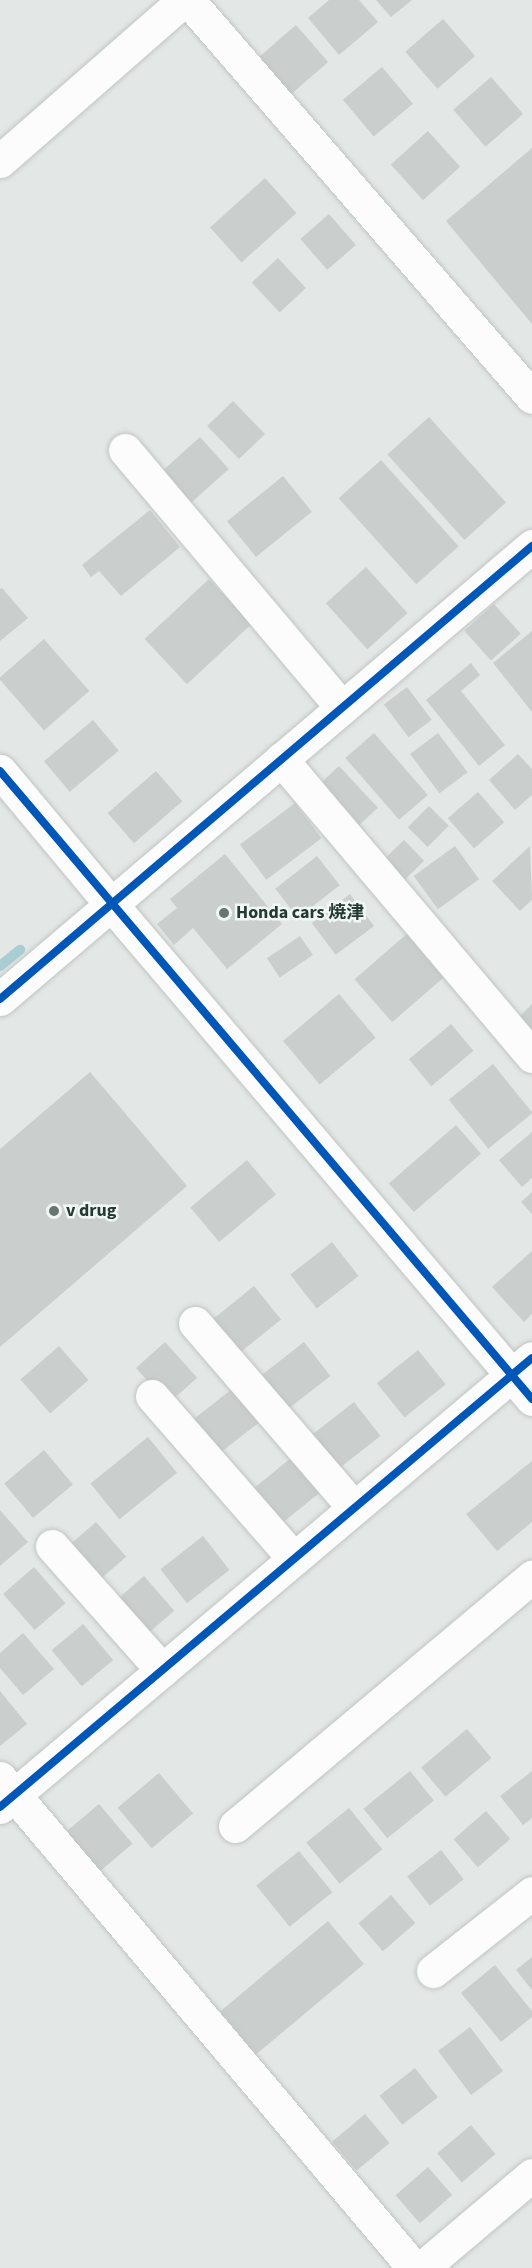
<!DOCTYPE html>
<meta charset="utf-8">
<style>
body{margin:0}
#map{position:relative;width:532px;height:2268px;overflow:hidden;background:#e3e8e6;font-family:"Source Sans 3","Noto Sans JP",sans-serif}
div>[style]{position:absolute}
[style*='--x']{left:calc(var(--x)*1px);top:calc(var(--y)*1px);width:calc(var(--w)*1px);rotate:calc(var(--a)*1deg)}
.stream>*{height:10px;margin:-5px;padding:0 5px;transform-origin:5px;border-radius:5px;background:#a8cdd2}
.building>*{inset:0;background:#cacfcd;transform-origin:0 0}
.roads{filter:drop-shadow(0 0 2px #c0c5c3) drop-shadow(0 0 2px #c0c5c3)}
.minor>*{height:33px;margin:-16.5px;padding:0 16.5px;transform-origin:16.5px;border-radius:16.5px;background:#fbfcfb}
.tertiary>*{height:33px;margin:-16.5px;padding:0 16.5px;transform-origin:16.5px;border-radius:16.5px;background:#fbfcfb}
.cycleway>*{height:8px;margin:-4px;padding:0 4px;transform-origin:4px;border-radius:4px;background:#0057b8}
.dots>*{width:16px;height:16px;translate:-50% -50%;box-sizing:border-box;border:3px solid #f1f7f4;border-radius:50%}
span{translate:-50% -50%;white-space:nowrap;text-align:center;line-height:1.15;-webkit-text-stroke:5px #f1f7f4;paint-order:stroke}
.poi-label{font-size:18px;color:#233932;font-weight:700}
.left{translate:0 -50%;text-align:left}
</style>
<div id="map">
<div class="stream">
<i style="--x:0;--y:966;--w:26;--a:-39"></i>
</div>
<div class="building">
<i style="clip-path:polygon(329px 0,359px 0,378px 22px,339px 55px,308px 18px)"></i>
<i style="clip-path:polygon(376px 0,412px 0,391px 17px)"></i>
<i style="left:443px;top:19px;width:49px;height:50px;rotate:49deg"></i>
<i style="left:296px;top:25px;width:49px;height:50px;rotate:49deg"></i>
<i style="left:382px;top:67px;width:48px;height:51px;rotate:50deg"></i>
<i style="left:491px;top:77px;width:49px;height:50px;rotate:49deg"></i>
<i style="left:428px;top:131px;width:48px;height:50px;rotate:48deg"></i>
<i style="clip-path:polygon(532px 148px,532px 324px,446px 221px)"></i>
<i style="left:265px;top:178px;width:47px;height:74px;rotate:48deg"></i>
<i style="left:329px;top:214px;width:41px;height:38px;rotate:49deg"></i>
<i style="left:278px;top:258px;width:41px;height:36px;rotate:47deg"></i>
<i style="left:233px;top:401px;width:46px;height:36px;rotate:46deg"></i>
<i style="left:429px;top:417px;width:115px;height:56px;rotate:48deg"></i>
<i style="left:200px;top:437px;width:43px;height:57px;rotate:48deg"></i>
<i style="left:381px;top:460px;width:116px;height:57px;rotate:48deg"></i>
<i style="left:283px;top:476px;width:46px;height:72px;rotate:51deg"></i>
<i style="clip-path:polygon(150px 510px,180px 547px,121px 596px,99px 571px,91px 577px,82px 565px)"></i>
<i style="left:366px;top:567px;width:62px;height:54px;rotate:48deg"></i>
<i style="left:209px;top:579px;width:62px;height:88px;rotate:47deg"></i>
<i style="clip-path:polygon(2px 588px,28px 618px,0 641px,0 589px)"></i>
<i style="left:494px;top:604px;width:40px;height:40px;rotate:48deg"></i>
<i style="clip-path:polygon(532px 631px,532px 712px,493px 663px)"></i>
<i style="left:44px;top:639px;width:69px;height:60px;rotate:49deg"></i>
<i style="clip-path:polygon(471px 663px,480px 675px,461px 691px,505px 745px,479px 766px,426px 700px)"></i>
<i style="left:407px;top:687px;width:41px;height:29px;rotate:53deg"></i>
<i style="left:93px;top:720px;width:40px;height:64px;rotate:50deg"></i>
<i style="left:374px;top:733px;width:82px;height:38px;rotate:49deg"></i>
<i style="left:438px;top:733px;width:49px;height:35px;rotate:53deg"></i>
<i style="clip-path:polygon(518px 754px,532px 769px,532px 795px,515px 810px,489px 780px)"></i>
<i style="left:339px;top:766px;width:57px;height:31px;rotate:47deg"></i>
<i style="left:156px;top:771px;width:40px;height:64px;rotate:49deg"></i>
<i style="left:478px;top:792px;width:40px;height:40px;rotate:49deg"></i>
<i style="left:295px;top:803px;width:44px;height:69px;rotate:53deg"></i>
<i style="left:429px;top:806px;width:28px;height:30px;rotate:45deg"></i>
<i style="left:404px;top:840px;width:29px;height:31px;rotate:46deg"></i>
<i style="left:455px;top:846px;width:41px;height:51px;rotate:54deg"></i>
<i style="clip-path:polygon(530px 846px,532px 900px,520px 911px,492px 881px)"></i>
<i style="clip-path:polygon(225px 854px,282px 924px,227px 969px,193px 928px,174px 945px,157px 924px,177px 908px,170px 899px)"></i>
<i style="left:317px;top:856px;width:37px;height:53px;rotate:52deg"></i>
<i style="left:350px;top:894px;width:40px;height:48px;rotate:53deg"></i>
<i style="left:409px;top:932px;width:57px;height:72px;rotate:49deg"></i>
<i style="left:300px;top:936px;width:23px;height:40px;rotate:56deg"></i>
<i style="left:339px;top:994px;width:57px;height:73px;rotate:50deg"></i>
<i style="clip-path:polygon(532px 1004px,532px 1031px,520px 1016px)"></i>
<i style="left:451px;top:1024px;width:35px;height:55px;rotate:50deg"></i>
<i style="left:493px;top:1064px;width:63px;height:57px;rotate:51deg"></i>
<i style="clip-path:polygon(90px 1072px,187px 1186px,0 1347px,0 1149px)"></i>
<i style="left:456px;top:1125px;width:38px;height:89px;rotate:49deg"></i>
<i style="clip-path:polygon(532px 1132px,532px 1178px,522px 1187px,499px 1160px)"></i>
<i style="left:247px;top:1160px;width:45px;height:74px;rotate:50deg"></i>
<i style="clip-path:polygon(532px 1192px,532px 1214px,521px 1202px)"></i>
<i style="left:332px;top:1242px;width:43px;height:53px;rotate:52deg"></i>
<i style="clip-path:polygon(532px 1251px,532px 1314px,524px 1322px,492px 1287px)"></i>
<i style="left:254px;top:1286px;width:43px;height:53px;rotate:51deg"></i>
<i style="left:165px;top:1342px;width:48px;height:39px;rotate:48deg"></i>
<i style="left:304px;top:1342px;width:43px;height:53px;rotate:52deg"></i>
<i style="left:59px;top:1346px;width:45px;height:51px;rotate:49deg"></i>
<i style="left:418px;top:1350px;width:44px;height:53px;rotate:51deg"></i>
<i style="left:232px;top:1389px;width:43px;height:53px;rotate:52deg"></i>
<i style="left:354px;top:1402px;width:43px;height:54px;rotate:52deg"></i>
<i style="left:148px;top:1437px;width:46px;height:74px;rotate:51deg"></i>
<i style="left:44px;top:1450px;width:45px;height:52px;rotate:50deg"></i>
<i style="left:291px;top:1458px;width:45px;height:53px;rotate:51deg"></i>
<i style="clip-path:polygon(532px 1461px,532px 1522px,497px 1551px,466px 1514px)"></i>
<i style="clip-path:polygon(0 1510px,28px 1542px,0 1566px)"></i>
<i style="left:96px;top:1522px;width:46px;height:34px;rotate:49deg"></i>
<i style="left:203px;top:1536px;width:43px;height:54px;rotate:52deg"></i>
<i style="left:34px;top:1567px;width:48px;height:41px;rotate:49deg"></i>
<i style="left:144px;top:1576px;width:46px;height:33px;rotate:49deg"></i>
<i style="left:83px;top:1624px;width:47px;height:41px;rotate:50deg"></i>
<i style="clip-path:polygon(23px 1633px,54px 1669px,23px 1695px,0 1668px,0 1653px)"></i>
<i style="clip-path:polygon(0 1691px,27px 1724px,0 1746px)"></i>
<i style="left:467px;top:1729px;width:38px;height:60px;rotate:50deg"></i>
<i style="left:410px;top:1771px;width:38px;height:60px;rotate:51deg"></i>
<i style="clip-path:polygon(532px 1771px,532px 1818px,523px 1825px,500px 1796px)"></i>
<i style="left:159px;top:1773px;width:53px;height:54px;rotate:50deg"></i>
<i style="left:99px;top:1804px;width:52px;height:43px;rotate:50deg"></i>
<i style="left:349px;top:1808px;width:53px;height:55px;rotate:51deg"></i>
<i style="left:486px;top:1811px;width:37px;height:43px;rotate:49deg"></i>
<i style="left:441px;top:1850px;width:37px;height:43px;rotate:52deg"></i>
<i style="left:299px;top:1851px;width:53px;height:55px;rotate:51deg"></i>
<i style="left:391px;top:1895px;width:37px;height:43px;rotate:49deg"></i>
<i style="left:328px;top:1921px;width:56px;height:141px;rotate:50deg"></i>
<i style="clip-path:polygon(532px 1957px,532px 1990px,516px 1970px)"></i>
<i style="clip-path:polygon(495px 1965px,532px 2011px,532px 2017px,501px 2042px,461px 1993px)"></i>
<i style="left:470px;top:2027px;width:55px;height:40px;rotate:53deg"></i>
<i style="left:415px;top:2068px;width:37px;height:45px;rotate:52deg"></i>
<i style="left:365px;top:2114px;width:38px;height:43px;rotate:50deg"></i>
<i style="left:471px;top:2125px;width:38px;height:44px;rotate:50deg"></i>
<i style="left:428px;top:2167px;width:37px;height:43px;rotate:49deg"></i>
</div>
<div class="roads">
<div class="minor">
<i style="--x:188;--y:0;--w:525;--a:49.09"></i>
<i style="--x:0;--y:161;--w:244;--a:-41.2"></i>
<i style="--x:125;--y:450;--w:337;--a:49.9"></i>
<i style="--x:281;--y:759;--w:389;--a:49.8"></i>
<i style="--x:111;--y:904;--w:650;--a:49.62"></i>
<i style="--x:195;--y:1323;--w:244;--a:49.3"></i>
<i style="--x:152;--y:1396;--w:216;--a:48.9"></i>
<i style="--x:52;--y:1546;--w:166;--a:48.4"></i>
<i style="--x:0;--y:1778;--w:641;--a:49.81"></i>
<i style="--x:0;--y:1807;--w:696;--a:-40.16"></i>
<i style="--x:235;--y:1826;--w:388;--a:-40"></i>
<i style="--x:433;--y:1971;--w:126;--a:-38.2"></i>
<i style="--x:422;--y:2268;--w:144;--a:-40.2"></i>
</div>
<div class="tertiary">
<i style="--x:0;--y:771;--w:173;--a:50.2"></i>
<i style="--x:0;--y:999;--w:699;--a:-40.41"></i>
</div>
</div>
<div class="cycleway">
<i style="--x:0;--y:771;--w:823;--a:49.73"></i>
<i style="--x:0;--y:999;--w:699;--a:-40.41"></i>
<i style="--x:0;--y:1807;--w:696;--a:-40.16"></i>
</div>
<div class="dots">
<i style="left:224px;top:913px;background:#667671"></i>
<i style="left:54px;top:1211px;background:#667671"></i>
</div>
<div class="poi-label">
<span class="left" style="left:236px;top:913px">Honda cars 焼津</span>
<span class="left" style="left:66px;top:1211px">v drug</span>
</div>
</div>
